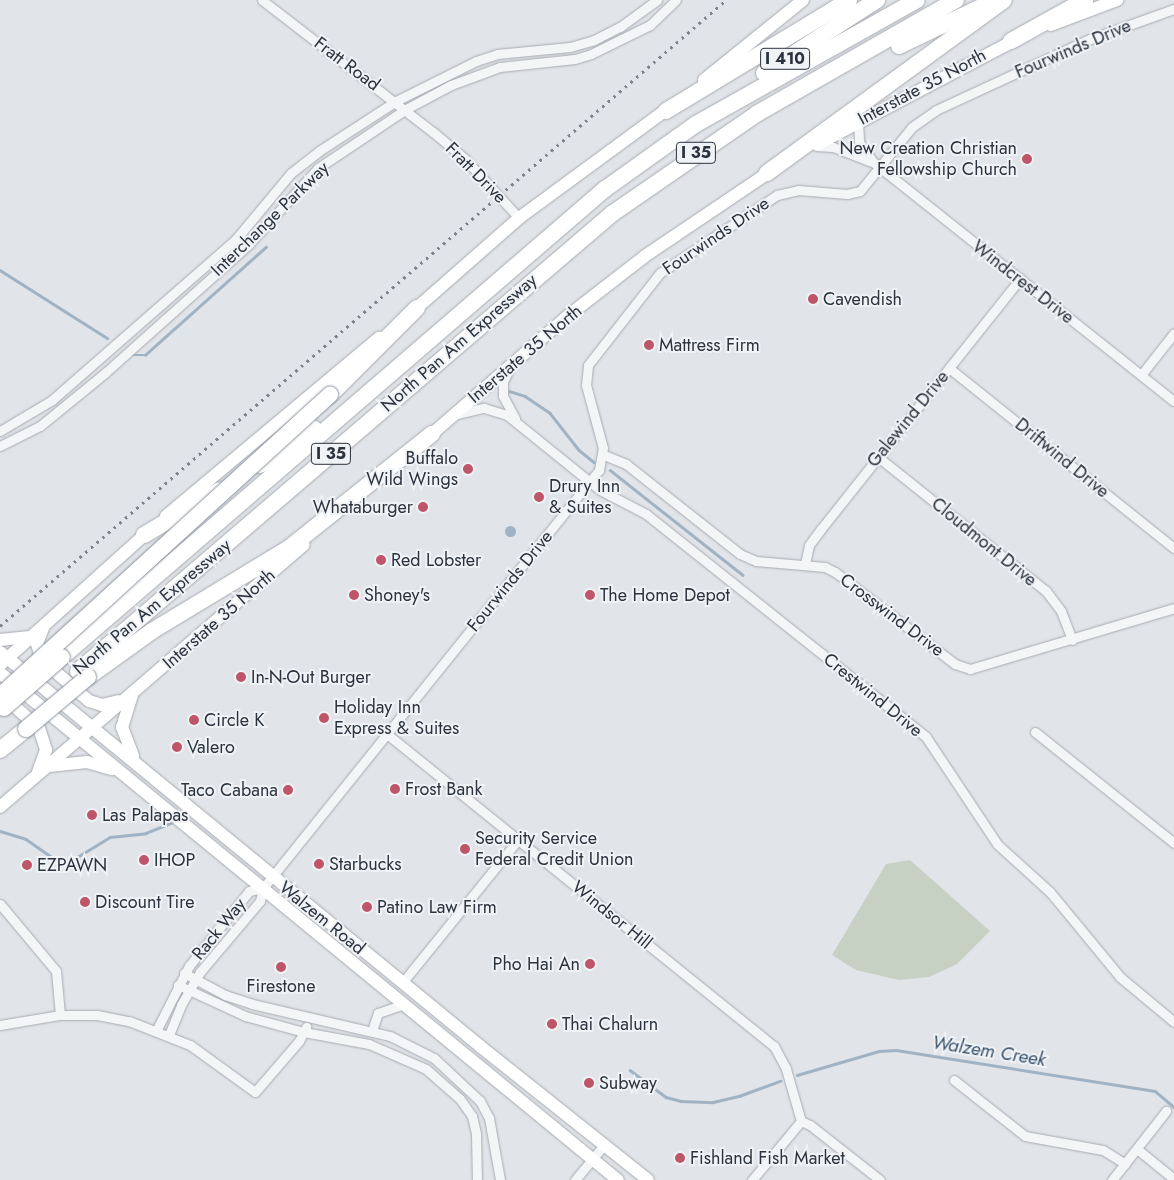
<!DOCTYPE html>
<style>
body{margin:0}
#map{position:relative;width:1174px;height:1180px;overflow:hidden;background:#e1e4e8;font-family:Jost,sans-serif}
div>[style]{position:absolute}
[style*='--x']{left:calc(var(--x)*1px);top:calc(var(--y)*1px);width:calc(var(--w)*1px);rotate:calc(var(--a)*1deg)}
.green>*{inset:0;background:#c7d1c3}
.water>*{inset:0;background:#a0b3c4}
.round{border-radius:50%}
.stream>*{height:2.5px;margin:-1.25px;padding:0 1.25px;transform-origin:1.25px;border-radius:1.25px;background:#a0b3c4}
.roads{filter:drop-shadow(0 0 1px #a7abb2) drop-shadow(0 0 1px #a7abb2)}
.street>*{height:9px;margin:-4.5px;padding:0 4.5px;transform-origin:4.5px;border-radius:4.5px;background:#f3f5f7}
.secondary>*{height:12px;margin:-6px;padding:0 6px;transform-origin:6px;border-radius:6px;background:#fff}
.highway>*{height:16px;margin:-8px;padding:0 8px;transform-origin:8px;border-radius:8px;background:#fff}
.rail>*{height:2.5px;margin-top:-1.25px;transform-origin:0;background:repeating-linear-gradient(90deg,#7c8490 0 2.5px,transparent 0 7.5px)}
.bridges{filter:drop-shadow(0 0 1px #8a929d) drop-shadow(0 0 1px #8a929d)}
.highway-bridge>*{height:16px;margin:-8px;padding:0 8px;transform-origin:8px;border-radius:8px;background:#fff}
.dots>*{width:14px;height:14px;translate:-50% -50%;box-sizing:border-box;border:2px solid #f0f3f6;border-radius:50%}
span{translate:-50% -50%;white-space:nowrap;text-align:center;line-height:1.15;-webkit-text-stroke:4px #f0f3f6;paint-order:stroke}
.shield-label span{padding:1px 4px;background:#f0f3f6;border:1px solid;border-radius:4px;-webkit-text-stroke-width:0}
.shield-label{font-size:16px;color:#2b333e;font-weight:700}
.street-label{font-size:18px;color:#2b333e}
.poi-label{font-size:18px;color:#2b333e}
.right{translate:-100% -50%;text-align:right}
.left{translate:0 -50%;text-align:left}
.water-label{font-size:19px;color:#3a536d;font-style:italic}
</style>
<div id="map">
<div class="green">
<i style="clip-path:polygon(910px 860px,990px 931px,957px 964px,929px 977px,899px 980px,856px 970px,832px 955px,886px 864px)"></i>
</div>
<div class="water">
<i class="round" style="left:504.5px;top:525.5px;width:11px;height:11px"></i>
</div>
<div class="stream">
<i style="--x:0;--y:270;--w:127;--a:32.4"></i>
<i style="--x:133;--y:355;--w:12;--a:0"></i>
<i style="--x:145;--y:355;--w:162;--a:-41.8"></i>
<i style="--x:509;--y:391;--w:17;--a:17"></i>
<i style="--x:525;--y:396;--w:30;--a:34"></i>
<i style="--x:550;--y:413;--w:47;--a:51.9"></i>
<i style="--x:579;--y:450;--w:19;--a:39"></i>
<i style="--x:610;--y:470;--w:169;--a:38.3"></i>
<i style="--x:0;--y:831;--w:27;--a:17"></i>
<i style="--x:26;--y:839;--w:37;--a:35"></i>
<i style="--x:56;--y:860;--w:13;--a:9"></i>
<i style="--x:69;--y:862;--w:48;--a:-31.4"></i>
<i style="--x:110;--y:837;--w:36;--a:-6"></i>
<i style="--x:146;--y:833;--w:27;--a:-22"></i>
<i style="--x:630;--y:1070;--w:45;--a:36.9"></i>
<i style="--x:666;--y:1097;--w:16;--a:15"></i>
<i style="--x:681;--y:1101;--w:32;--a:2"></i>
<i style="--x:713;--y:1102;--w:27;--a:-13"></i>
<i style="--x:739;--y:1096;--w:44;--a:-20.1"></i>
<i style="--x:797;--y:1075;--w:85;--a:-16.3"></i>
<i style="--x:879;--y:1051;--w:17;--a:-3"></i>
<i style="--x:896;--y:1050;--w:262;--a:9"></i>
<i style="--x:1155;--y:1091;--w:25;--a:40"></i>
</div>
<div class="roads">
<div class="street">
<i style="--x:262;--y:0;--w:216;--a:37.7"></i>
<i style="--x:433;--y:132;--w:40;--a:40"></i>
<i style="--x:464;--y:158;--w:81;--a:47.5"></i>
<i style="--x:858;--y:121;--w:21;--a:87"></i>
<i style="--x:859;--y:142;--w:24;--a:55"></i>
<i style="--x:873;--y:162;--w:384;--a:38.5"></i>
<i style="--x:816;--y:146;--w:17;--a:3"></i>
<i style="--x:833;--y:147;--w:40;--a:21"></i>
<i style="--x:949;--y:368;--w:288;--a:38.7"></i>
<i style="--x:509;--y:369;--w:14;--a:115"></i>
<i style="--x:503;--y:382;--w:14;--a:90"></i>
<i style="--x:503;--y:396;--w:26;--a:62"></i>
<i style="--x:1141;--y:375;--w:53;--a:-51.8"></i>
<i style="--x:457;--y:414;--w:28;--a:-13"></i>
<i style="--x:484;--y:408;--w:24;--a:17"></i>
<i style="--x:507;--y:415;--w:119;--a:38.9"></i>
<i style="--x:600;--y:490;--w:52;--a:27.6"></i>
<i style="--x:646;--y:514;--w:358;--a:38.5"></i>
<i style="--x:926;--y:737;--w:128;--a:56.4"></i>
<i style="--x:997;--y:844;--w:72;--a:42.2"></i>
<i style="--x:1050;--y:892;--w:110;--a:50.5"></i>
<i style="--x:1120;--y:977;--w:70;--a:39.8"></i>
<i style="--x:0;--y:431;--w:61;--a:-30.8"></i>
<i style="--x:52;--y:400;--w:244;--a:-41.2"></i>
<i style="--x:236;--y:239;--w:86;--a:-50.2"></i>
<i style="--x:291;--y:173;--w:36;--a:-38"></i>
<i style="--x:319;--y:151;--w:92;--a:-33"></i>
<i style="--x:396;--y:101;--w:89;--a:-26.6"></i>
<i style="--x:476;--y:61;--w:22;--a:-18"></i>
<i style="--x:497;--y:54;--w:73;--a:-5.5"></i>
<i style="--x:570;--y:47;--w:25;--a:-16"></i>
<i style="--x:594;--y:40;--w:29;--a:-27"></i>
<i style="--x:620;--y:27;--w:46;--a:-36.1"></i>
<i style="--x:0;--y:446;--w:45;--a:-26.6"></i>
<i style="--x:40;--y:426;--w:85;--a:-39.3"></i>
<i style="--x:106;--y:372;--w:191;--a:-41.8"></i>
<i style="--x:248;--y:245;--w:104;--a:-47.7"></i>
<i style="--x:318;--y:168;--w:106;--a:-33.8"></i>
<i style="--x:406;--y:109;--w:51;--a:-28.1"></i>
<i style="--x:451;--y:85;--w:52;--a:-20.2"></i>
<i style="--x:500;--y:67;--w:75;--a:-6.1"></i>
<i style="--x:575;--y:59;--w:17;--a:-17"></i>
<i style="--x:591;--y:54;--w:66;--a:-26.2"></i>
<i style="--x:650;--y:25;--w:36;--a:-44"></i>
<i style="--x:604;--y:455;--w:24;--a:22"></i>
<i style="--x:626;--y:464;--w:145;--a:38.3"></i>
<i style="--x:740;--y:554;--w:17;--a:24"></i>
<i style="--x:756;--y:561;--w:69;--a:5"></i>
<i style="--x:825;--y:567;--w:11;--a:27"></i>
<i style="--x:835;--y:572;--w:151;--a:37.5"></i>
<i style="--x:955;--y:664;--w:16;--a:18"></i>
<i style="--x:970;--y:669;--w:213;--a:-16.6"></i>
<i style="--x:878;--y:457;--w:215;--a:38.6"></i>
<i style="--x:1046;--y:591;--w:25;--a:53"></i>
<i style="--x:1061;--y:611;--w:31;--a:69"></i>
<i style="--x:805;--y:564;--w:19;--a:-78"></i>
<i style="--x:809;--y:545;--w:20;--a:-53"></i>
<i style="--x:821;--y:529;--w:320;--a:-51.5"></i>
<i style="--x:1035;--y:732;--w:178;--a:38.6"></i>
<i style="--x:387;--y:734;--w:497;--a:38.9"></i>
<i style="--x:774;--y:1046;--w:26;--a:62"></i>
<i style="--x:786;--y:1069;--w:54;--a:73.9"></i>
<i style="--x:0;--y:904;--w:87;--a:50.1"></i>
<i style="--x:56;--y:971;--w:44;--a:84.8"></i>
<i style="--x:184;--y:973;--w:47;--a:28.2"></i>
<i style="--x:225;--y:995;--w:28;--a:18"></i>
<i style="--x:252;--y:1004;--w:142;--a:13.1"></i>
<i style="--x:390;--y:1036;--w:49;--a:26.6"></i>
<i style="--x:434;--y:1058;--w:63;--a:43.1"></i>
<i style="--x:480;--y:1101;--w:19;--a:62"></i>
<i style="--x:489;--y:1118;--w:63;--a:79.9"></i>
<i style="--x:402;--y:983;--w:184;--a:-51"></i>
<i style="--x:178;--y:985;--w:74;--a:24.8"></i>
<i style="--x:245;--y:1016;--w:61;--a:15.2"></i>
<i style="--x:304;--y:1032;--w:66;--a:10.5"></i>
<i style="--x:369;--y:1044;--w:62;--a:23.7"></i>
<i style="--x:426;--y:1069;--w:45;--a:41.4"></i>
<i style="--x:460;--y:1099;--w:21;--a:55"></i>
<i style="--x:472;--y:1116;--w:18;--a:77"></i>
<i style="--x:476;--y:1134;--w:46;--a:88.8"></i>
<i style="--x:0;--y:1025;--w:61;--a:-9.5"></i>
<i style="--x:60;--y:1015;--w:37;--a:0"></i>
<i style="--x:97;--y:1015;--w:33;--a:11"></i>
<i style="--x:129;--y:1021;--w:66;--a:21.5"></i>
<i style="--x:190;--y:1045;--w:80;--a:35.9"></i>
<i style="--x:255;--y:1092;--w:67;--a:-49.2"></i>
<i style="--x:299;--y:1041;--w:16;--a:-63"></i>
<i style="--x:156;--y:1031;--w:73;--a:-63.1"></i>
<i style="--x:189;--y:966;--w:96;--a:-51.3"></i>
<i style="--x:249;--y:891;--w:14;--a:-12"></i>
<i style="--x:372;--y:1031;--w:19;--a:-72"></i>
<i style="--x:378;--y:1013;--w:24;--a:-19"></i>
<i style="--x:169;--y:1035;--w:32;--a:-68"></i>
<i style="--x:181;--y:1005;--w:38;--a:-60"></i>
<i style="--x:200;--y:972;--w:93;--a:-49.8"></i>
<i style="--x:260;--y:901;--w:13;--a:-77"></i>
<i style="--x:263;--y:888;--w:536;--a:-51.21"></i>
<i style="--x:599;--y:470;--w:22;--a:-80"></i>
<i style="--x:603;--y:448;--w:65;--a:-105.1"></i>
<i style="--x:586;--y:385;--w:20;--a:-84"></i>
<i style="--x:588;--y:365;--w:117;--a:-52"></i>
<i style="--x:660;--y:273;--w:141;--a:-33.7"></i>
<i style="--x:777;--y:195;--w:22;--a:-13"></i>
<i style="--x:798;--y:190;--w:49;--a:4.7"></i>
<i style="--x:847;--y:194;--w:13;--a:-13"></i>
<i style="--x:860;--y:191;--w:82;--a:-50.9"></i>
<i style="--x:912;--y:127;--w:29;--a:-35"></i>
<i style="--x:936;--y:110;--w:170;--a:-24.8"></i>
<i style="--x:1090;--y:39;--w:89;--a:-19.7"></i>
<i style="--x:954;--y:1080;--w:90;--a:38.3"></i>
<i style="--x:1025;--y:1136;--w:79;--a:10.2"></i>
<i style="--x:1103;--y:1150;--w:26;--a:32"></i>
<i style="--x:801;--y:1121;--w:10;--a:24"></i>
<i style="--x:810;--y:1125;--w:89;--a:38.2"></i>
<i style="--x:1137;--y:1149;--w:48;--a:39"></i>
<i style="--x:575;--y:1180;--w:45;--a:-50.4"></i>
<i style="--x:752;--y:1180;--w:77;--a:-50.3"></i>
<i style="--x:1112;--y:1180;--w:88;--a:-52"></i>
</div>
<div class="secondary">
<i style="--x:1051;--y:25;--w:71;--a:-20.7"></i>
<i style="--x:704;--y:80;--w:127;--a:-38.9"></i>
<i style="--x:818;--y:144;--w:227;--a:-27.8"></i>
<i style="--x:411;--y:313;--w:144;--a:-41.3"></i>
<i style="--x:519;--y:218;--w:191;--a:-36.3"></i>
<i style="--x:425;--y:440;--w:191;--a:-41"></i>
<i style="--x:569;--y:315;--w:96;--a:-37.8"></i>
<i style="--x:645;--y:256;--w:156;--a:-34"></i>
<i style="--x:166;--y:516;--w:278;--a:-39.9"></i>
<i style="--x:43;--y:628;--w:17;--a:111"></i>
<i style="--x:37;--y:644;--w:17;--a:73"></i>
<i style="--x:42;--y:660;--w:62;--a:41.1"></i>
<i style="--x:89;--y:701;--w:14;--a:17"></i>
<i style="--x:102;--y:705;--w:17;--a:-13"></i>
<i style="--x:0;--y:640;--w:30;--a:-6"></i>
<i style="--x:0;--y:652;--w:622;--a:39.39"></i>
<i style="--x:481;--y:1047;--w:213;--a:38.5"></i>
<i style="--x:0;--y:665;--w:203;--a:-42"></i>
<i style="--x:0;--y:673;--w:799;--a:39.37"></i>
<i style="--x:132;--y:695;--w:34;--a:107"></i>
<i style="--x:122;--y:727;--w:31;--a:69"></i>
<i style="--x:5;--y:698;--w:45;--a:41.4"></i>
<i style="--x:39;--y:728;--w:23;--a:72"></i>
<i style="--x:46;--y:750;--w:23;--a:110"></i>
<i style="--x:49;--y:766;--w:38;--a:-6"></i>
<i style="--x:87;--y:762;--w:26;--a:16"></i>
<i style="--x:0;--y:807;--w:401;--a:-40.8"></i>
</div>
<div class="highway">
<i style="--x:1011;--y:41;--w:85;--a:-29"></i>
<i style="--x:899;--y:46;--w:95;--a:-25.5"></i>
<i style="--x:764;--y:73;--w:135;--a:-32.9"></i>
<i style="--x:666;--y:111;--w:214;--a:-31.2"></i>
<i style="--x:767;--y:173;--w:293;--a:-36.1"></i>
<i style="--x:330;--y:395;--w:123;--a:-45"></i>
<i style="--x:260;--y:465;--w:65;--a:-34.4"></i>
<i style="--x:144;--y:535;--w:88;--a:-30.6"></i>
<i style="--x:62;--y:657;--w:717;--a:-40.76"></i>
<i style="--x:605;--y:189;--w:112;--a:-35.5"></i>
<i style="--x:696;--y:124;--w:253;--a:-29.3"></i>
<i style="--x:78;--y:671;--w:704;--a:-40.57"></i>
<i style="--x:613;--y:213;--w:176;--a:-34.6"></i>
<i style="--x:758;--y:113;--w:228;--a:-29.7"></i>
<i style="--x:88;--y:677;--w:79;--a:-35.7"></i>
<i style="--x:152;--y:631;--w:160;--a:-31.2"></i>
<i style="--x:289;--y:548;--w:183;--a:-38.6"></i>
<i style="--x:0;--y:750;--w:33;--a:-39"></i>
</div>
</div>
<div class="rail">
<i style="--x:0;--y:626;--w:959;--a:-40.77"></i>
</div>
<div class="bridges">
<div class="highway-bridge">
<i style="--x:0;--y:696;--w:447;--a:-42.4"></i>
<i style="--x:4;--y:708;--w:77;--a:-41.3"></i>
<i style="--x:26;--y:729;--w:81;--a:-40"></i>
</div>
</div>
<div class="dots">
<i style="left:1027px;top:159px;background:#be5569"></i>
<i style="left:813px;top:299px;background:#be5569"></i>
<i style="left:649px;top:345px;background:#be5569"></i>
<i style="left:468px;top:469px;background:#be5569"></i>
<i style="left:539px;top:497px;background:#be5569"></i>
<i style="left:423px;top:507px;background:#be5569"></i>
<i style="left:381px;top:560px;background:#be5569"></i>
<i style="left:354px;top:595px;background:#be5569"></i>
<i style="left:590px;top:595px;background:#be5569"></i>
<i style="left:241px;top:677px;background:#be5569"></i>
<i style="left:324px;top:718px;background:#be5569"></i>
<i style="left:194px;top:720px;background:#be5569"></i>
<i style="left:177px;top:747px;background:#be5569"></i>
<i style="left:395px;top:789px;background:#be5569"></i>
<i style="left:288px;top:790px;background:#be5569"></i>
<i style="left:92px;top:815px;background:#be5569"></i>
<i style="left:465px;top:849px;background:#be5569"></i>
<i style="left:144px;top:860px;background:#be5569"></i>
<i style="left:319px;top:864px;background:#be5569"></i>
<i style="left:27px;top:865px;background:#be5569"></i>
<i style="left:85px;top:902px;background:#be5569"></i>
<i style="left:367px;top:907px;background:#be5569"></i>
<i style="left:590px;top:964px;background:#be5569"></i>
<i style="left:281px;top:967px;background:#be5569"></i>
<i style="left:552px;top:1024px;background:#be5569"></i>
<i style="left:589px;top:1083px;background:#be5569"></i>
<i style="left:680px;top:1158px;background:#be5569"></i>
</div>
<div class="shield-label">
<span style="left:785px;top:59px">I 410</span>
<span style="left:696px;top:153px">I 35</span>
<span style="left:331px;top:454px">I 35</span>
</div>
<div class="street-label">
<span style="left:1073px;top:49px;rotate:-23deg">Fourwinds Drive</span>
<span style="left:347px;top:64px;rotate:37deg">Fratt Road</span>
<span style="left:922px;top:87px;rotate:-28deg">Interstate 35 North</span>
<span style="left:476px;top:173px;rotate:45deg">Fratt Drive</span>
<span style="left:270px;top:219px;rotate:-44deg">Interchange Parkway</span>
<span style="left:716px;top:236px;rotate:-34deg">Fourwinds Drive</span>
<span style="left:1023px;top:282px;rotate:38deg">Windcrest Drive</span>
<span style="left:459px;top:343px;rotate:-41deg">North Pan Am Expressway</span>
<span style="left:525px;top:354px;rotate:-40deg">Interstate 35 North</span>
<span style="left:908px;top:419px;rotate:-51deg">Galewind Drive</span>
<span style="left:1062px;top:458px;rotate:39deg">Driftwind Drive</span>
<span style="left:984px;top:542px;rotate:39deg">Cloudmont Drive</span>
<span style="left:510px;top:581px;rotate:-51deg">Fourwinds Drive</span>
<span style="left:152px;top:607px;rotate:-40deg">North Pan Am Expressway</span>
<span style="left:892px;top:615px;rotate:37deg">Crosswind Drive</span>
<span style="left:219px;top:619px;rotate:-41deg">Interstate 35 North</span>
<span style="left:873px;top:695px;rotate:39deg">Crestwind Drive</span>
<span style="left:612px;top:915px;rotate:39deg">Windsor Hill</span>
<span style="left:322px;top:918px;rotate:39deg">Walzem Road</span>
<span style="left:219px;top:929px;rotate:-51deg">Rack Way</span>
</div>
<div class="poi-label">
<span class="right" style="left:1017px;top:159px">New Creation Christian<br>Fellowship Church</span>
<span class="left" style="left:823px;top:299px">Cavendish</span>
<span class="left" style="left:659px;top:345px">Mattress Firm</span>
<span class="right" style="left:458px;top:469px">Buffalo<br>Wild Wings</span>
<span class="left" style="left:549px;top:497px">Drury Inn<br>&amp; Suites</span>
<span class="right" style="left:413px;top:507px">Whataburger</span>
<span class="left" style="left:391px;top:560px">Red Lobster</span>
<span class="left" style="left:364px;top:595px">Shoney's</span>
<span class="left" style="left:600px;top:595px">The Home Depot</span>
<span class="left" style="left:251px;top:677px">In-N-Out Burger</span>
<span class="left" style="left:334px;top:718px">Holiday Inn<br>Express &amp; Suites</span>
<span class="left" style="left:204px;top:720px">Circle K</span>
<span class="left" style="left:187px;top:747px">Valero</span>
<span class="left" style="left:405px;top:789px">Frost Bank</span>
<span class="right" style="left:278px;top:790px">Taco Cabana</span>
<span class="left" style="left:102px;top:815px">Las Palapas</span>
<span class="left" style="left:475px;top:849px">Security Service<br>Federal Credit Union</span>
<span class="left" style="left:154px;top:860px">IHOP</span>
<span class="left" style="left:329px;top:864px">Starbucks</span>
<span class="left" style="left:37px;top:865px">EZPAWN</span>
<span class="left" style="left:95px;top:902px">Discount Tire</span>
<span class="left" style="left:377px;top:907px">Patino Law Firm</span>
<span class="right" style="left:580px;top:964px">Pho Hai An</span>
<span style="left:281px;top:986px">Firestone</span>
<span class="left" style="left:562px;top:1024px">Thai Chalurn</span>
<span class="left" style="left:599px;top:1083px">Subway</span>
<span class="left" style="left:690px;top:1158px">Fishland Fish Market</span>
</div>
<div class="water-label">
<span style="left:989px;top:1051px;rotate:9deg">Walzem Creek</span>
</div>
</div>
